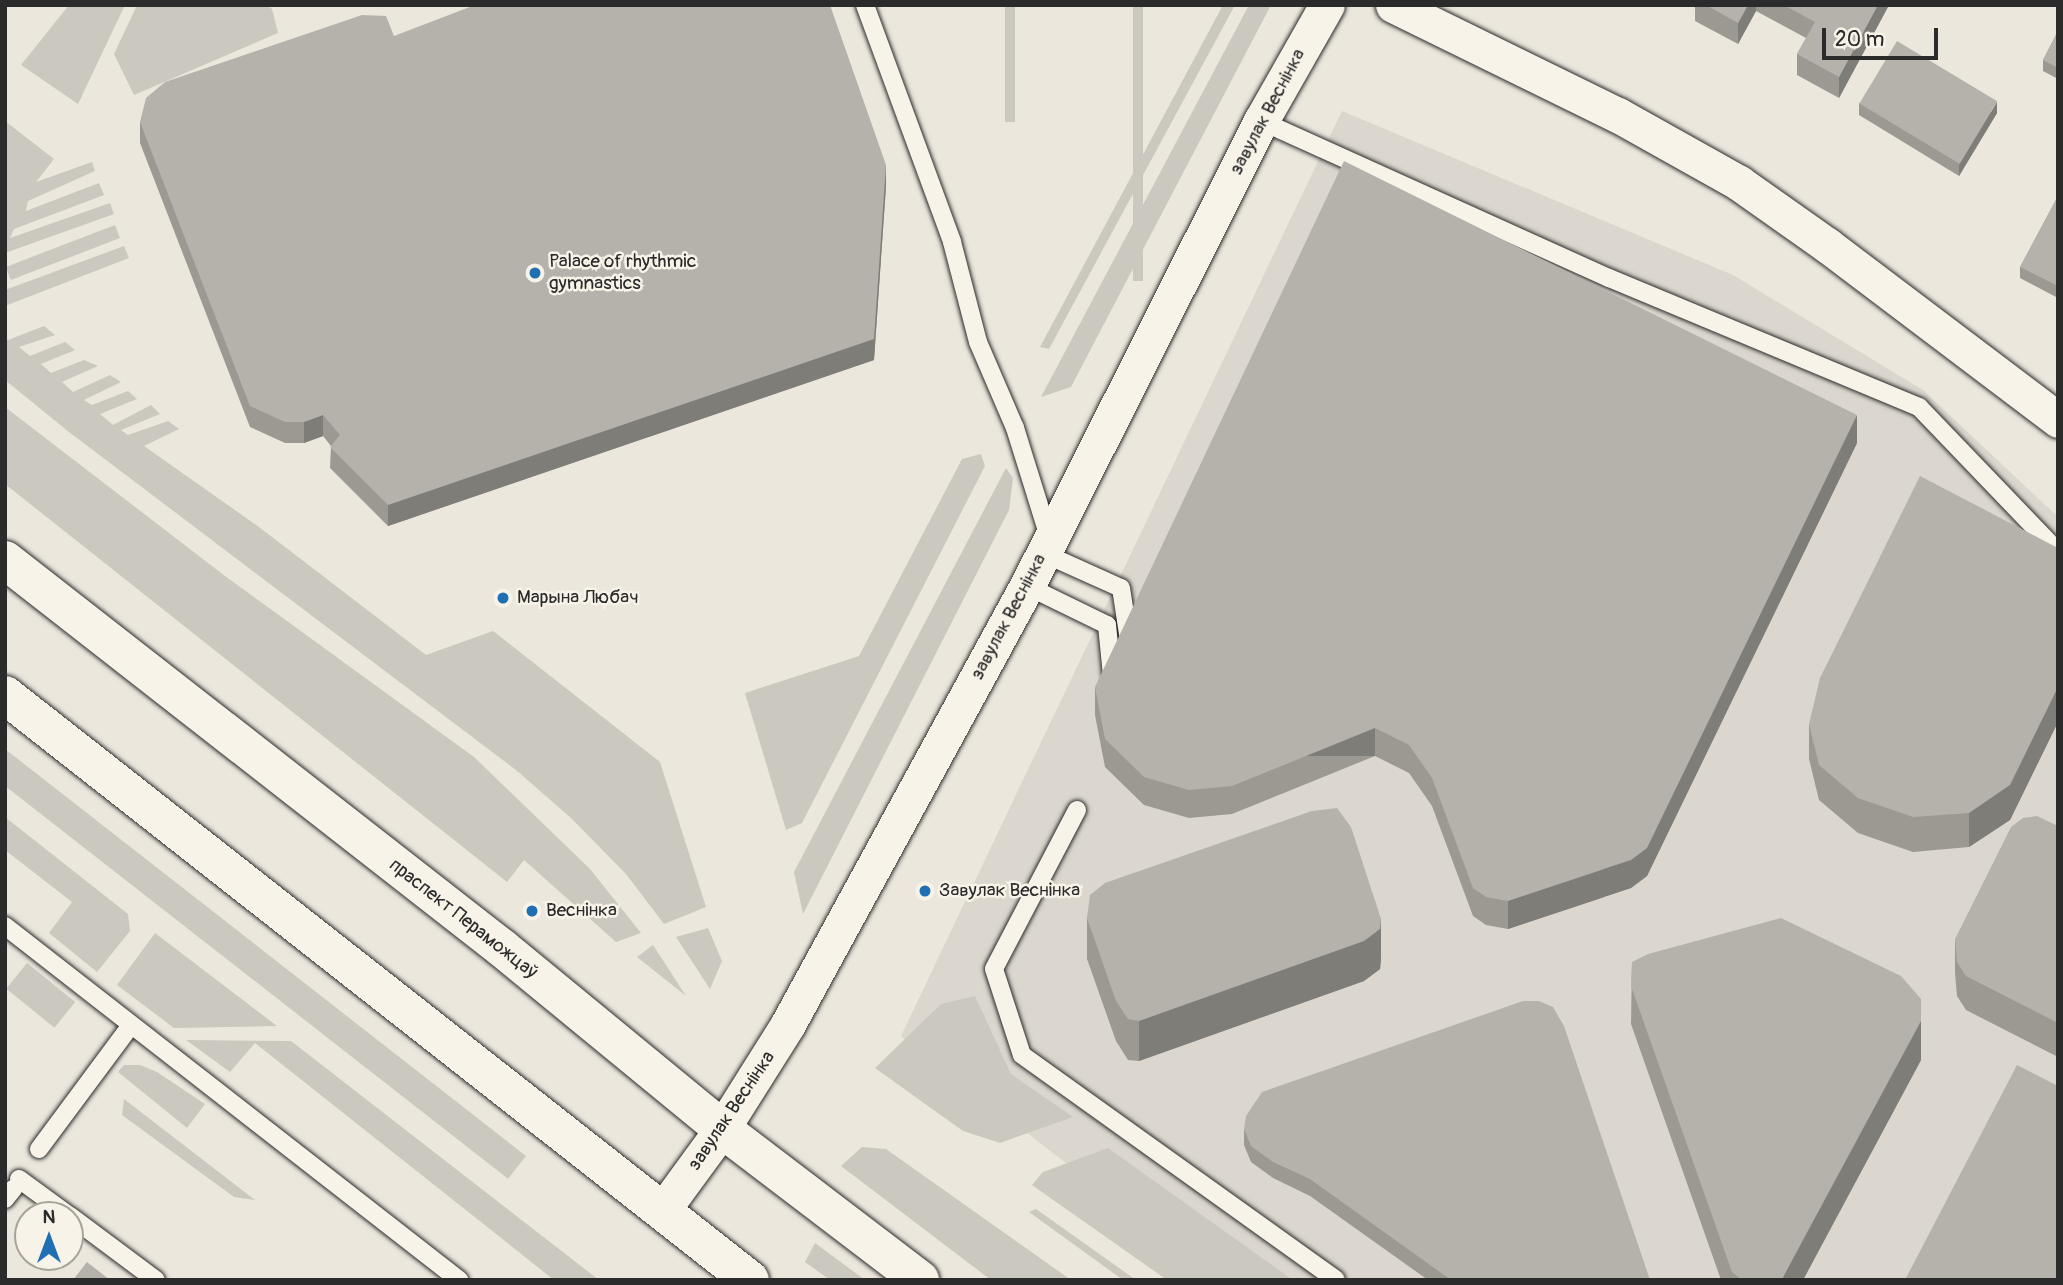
<!DOCTYPE html>
<meta charset="utf-8">
<style>
body{margin:0}
#map{position:relative;width:2063px;height:1285px;overflow:hidden;background:#ebe7dd;font-family:Pangolin,sans-serif}
div>[style]{position:absolute}
[style*='--x']{left:calc(var(--x)*1px);top:calc(var(--y)*1px);width:calc(var(--w)*1px);rotate:calc(var(--a)*1deg)}
.built>*{inset:0;background:#dbd7ce}
.green>*{inset:0;background:#cbc8bf;transform-origin:0 0}
.roads{filter:drop-shadow(0 0 2px #2b2b2b) drop-shadow(0 0 2px #2b2b2b)}
.service>*{height:18px;margin:-9px;padding:0 9px;transform-origin:9px;border-radius:9px;background:#f7f3e8}
.minor>*{height:35px;margin:-17.5px;padding:0 17.5px;transform-origin:17.5px;border-radius:17.5px;background:#f7f3e8}
.primary>*{height:38px;margin:-19px;padding:0 19px;transform-origin:19px;border-radius:19px;background:#f7f3e8}
.wall>*{inset:0;background:#9c9993}
.shaded-wall>*{inset:0;background:#7f7d78;transform-origin:0 0}
.building>*{inset:0;background:#b5b2ab;transform-origin:0 0}
.dots>*{width:19px;height:19px;translate:-50% -50%;box-sizing:border-box;border:4px solid #f7f3e8;border-radius:50%}
span{translate:-50% -50%;white-space:nowrap;text-align:center;line-height:1.15;-webkit-text-stroke:5px #f7f3e8;paint-order:stroke}
.street-label{font-size:19px;color:#2b2b2b}
.poi-label{font-size:19px;color:#2b2b2b}
.left{translate:0 -50%;text-align:left}
.frame{position:absolute;inset:0;border:7px solid #2b2b2b;pointer-events:none}
.north{position:absolute;left:14px;top:1201px;width:70px;height:70px;box-sizing:border-box;background:#f7f3e8;border:2px solid #a5a39c;border-radius:50%;rotate:0deg;font-size:19px;font-weight:700;line-height:28px;text-align:center;color:#2b2b2b}
.north::after{content:'';display:block;margin:auto;width:24px;height:32px;background:#1f6fb2;clip-path:polygon(50% 0,100% 100%,50% 72%,0 100%)}
.scale{position:absolute;left:1822px;top:28px;width:116px;height:32px;box-sizing:border-box;border:4px solid #2b2b2b;border-top:0;padding-left:9px;font-size:21px;line-height:24px;white-space:nowrap;color:#2b2b2b;-webkit-text-stroke:5px #f7f3e8;paint-order:stroke}
</style>
<div id="map">
<div class="built">
<i style="clip-path:polygon(1342px 111px,1733px 275px,1923px 390px,2058px 517px,2058px 1280px,1218px 1280px,901px 1036px)"></i>
</div>
<div class="green">
<i style="clip-path:polygon(69px 5px,125px 5px,78px 104px,21px 65px)"></i>
<i style="clip-path:polygon(137px 5px,267px 5px,272px 9px,278px 33px,134px 95px,114px 54px)"></i>
<i style="left:1005px;top:5px;width:10px;height:117px"></i>
<i style="left:1133px;top:5px;width:10px;height:276px"></i>
<i style="clip-path:polygon(1223px 5px,1235px 5px,1049px 349px,1040px 347px)"></i>
<i style="clip-path:polygon(1249px 5px,1271px 5px,1071px 387px,1041px 397px)"></i>
<i style="clip-path:polygon(5px 121px,54px 159px,36px 182px,92px 162px,95px 171px,28px 201px,26px 211px,99px 183px,104px 195px,14px 229px,10px 238px,110px 203px,114px 214px,5px 253px)"></i>
<i style="left:115px;top:225px;width:14px;height:117px;rotate:69deg"></i>
<i style="clip-path:polygon(124px 246px,129px 258px,5px 306px,5px 290px)"></i>
<i style="clip-path:polygon(44px 326px,55px 335px,19px 347px,30px 356px,65px 342px,75px 350px,41px 364px,51px 373px,84px 360px,98px 366px,62px 382px,73px 392px,110px 375px,121px 382px,84px 400px,92px 405px,128px 391px,137px 399px,100px 414px,113px 425px,151px 405px,160px 414px,121px 430px,128px 435px,168px 421px,179px 429px,144px 446px,259px 527px,426px 655px,493px 631px,660px 762px,706px 907px,664px 924px,626px 874px,571px 818px,516px 770px,69px 432px,5px 380px,5px 338px,8px 340px)"></i>
<i style="clip-path:polygon(5px 407px,225px 576px,474px 757px,590px 869px,641px 933px,616px 942px,524px 860px,507px 882px,5px 484px)"></i>
<i style="clip-path:polygon(981px 454px,985px 466px,802px 823px,786px 830px,745px 693px,859px 656px,962px 459px)"></i>
<i style="clip-path:polygon(1006px 468px,1013px 478px,1009px 510px,803px 914px,794px 872px)"></i>
<i style="left:5px;top:749px;width:661px;height:29px;rotate:38deg"></i>
<i style="clip-path:polygon(5px 817px,128px 914px,130px 931px,97px 972px,49px 933px,72px 902px,5px 850px)"></i>
<i style="clip-path:polygon(708px 928px,722px 961px,710px 989px,676px 937px)"></i>
<i style="clip-path:polygon(155px 933px,277px 1026px,174px 1028px,117px 985px)"></i>
<i style="clip-path:polygon(653px 945px,686px 996px,637px 957px)"></i>
<i style="left:27px;top:963px;width:62px;height:33px;rotate:39deg"></i>
<i style="clip-path:polygon(975px 996px,1011px 1074px,1073px 1117px,1000px 1143px,963px 1131px,875px 1068px,941px 1004px)"></i>
<i style="clip-path:polygon(186px 1040px,291px 1041px,599px 1280px,554px 1280px,255px 1043px,230px 1072px)"></i>
<i style="clip-path:polygon(124px 1065px,140px 1065px,157px 1072px,205px 1104px,187px 1128px,118px 1072px)"></i>
<i style="clip-path:polygon(124px 1099px,255px 1200px,234px 1197px,122px 1115px)"></i>
<i style="clip-path:polygon(862px 1147px,886px 1149px,1071px 1280px,991px 1280px,841px 1166px)"></i>
<i style="clip-path:polygon(1108px 1148px,1293px 1280px,1167px 1280px,1032px 1185px,1043px 1172px)"></i>
<i style="clip-path:polygon(1036px 1209px,1136px 1280px,1123px 1280px,1029px 1212px)"></i>
<i style="clip-path:polygon(815px 1243px,865px 1280px,830px 1280px,805px 1262px)"></i>
</div>
<div class="roads">
<div class="service">
<i style="--x:865;--y:5;--w:252;--a:69.8"></i>
<i style="--x:952;--y:242;--w:103;--a:75.4"></i>
<i style="--x:978;--y:342;--w:94;--a:66.7"></i>
<i style="--x:1015;--y:428;--w:114;--a:72.7"></i>
<i style="--x:1261;--y:121;--w:382;--a:24.3"></i>
<i style="--x:1609;--y:278;--w:336;--a:22.6"></i>
<i style="--x:1919;--y:407;--w:201;--a:46.2"></i>
<i style="--x:1043;--y:553;--w:85;--a:24.2"></i>
<i style="--x:1121;--y:588;--w:53;--a:81.3"></i>
<i style="--x:1027;--y:586;--w:89;--a:26"></i>
<i style="--x:1107;--y:625;--w:50;--a:84.3"></i>
<i style="--x:1077;--y:810;--w:179;--a:117.6"></i>
<i style="--x:994;--y:969;--w:90;--a:72"></i>
<i style="--x:1022;--y:1055;--w:386;--a:35.6"></i>
<i style="--x:5;--y:926;--w:576;--a:37.94"></i>
<i style="--x:39;--y:1149;--w:154;--a:-53.4"></i>
<i style="--x:19;--y:1179;--w:61;--a:36.3"></i>
<i style="--x:5;--y:1199;--w:13;--a:-51"></i>
<i style="--x:70;--y:1216;--w:107;--a:36.7"></i>
</div>
<div class="minor">
<i style="--x:1393;--y:5;--w:250;--a:26.1"></i>
<i style="--x:1618;--y:115;--w:139;--a:29.3"></i>
<i style="--x:1739;--y:183;--w:108;--a:35.2"></i>
<i style="--x:1827;--y:245;--w:290;--a:37.1"></i>
<i style="--x:662;--y:1211;--w:102;--a:-53.8"></i>
<i style="--x:722;--y:1129;--w:124;--a:-57.8"></i>
<i style="--x:788;--y:1024;--w:499;--a:-61.4"></i>
<i style="--x:1027;--y:586;--w:521;--a:-63.29"></i>
<i style="--x:1261;--y:121;--w:133;--a:-60.4"></i>
</div>
<div class="primary">
<i style="--x:5;--y:560;--w:631;--a:37.98"></i>
<i style="--x:502;--y:948;--w:285;--a:39.4"></i>
<i style="--x:722;--y:1129;--w:249;--a:37.3"></i>
<i style="--x:5;--y:695;--w:947;--a:38.14"></i>
</div>
</div>
<div class="wall">
<i style="clip-path:polygon(1695px 5px,1889px 5px,1839px 98px,1797px 75px,1797px 54px,1806px 38px,1756px 11px,1738px 44px,1695px 21px)"></i>
<i style="clip-path:polygon(2058px 31px,2058px 79px,2043px 71px,2043px 60px)"></i>
<i style="clip-path:polygon(394px 36px,886px 186px,874px 360px,388px 526px,330px 468px,331px 446px,323px 436px,304px 443px,285px 443px,250px 427px,140px 143px,140px 122px)"></i>
<i style="clip-path:polygon(1859px 103px,1997px 113px,1959px 176px,1859px 115px)"></i>
<i style="clip-path:polygon(2058px 196px,2058px 298px,2020px 278px,2020px 267px)"></i>
<i style="clip-path:polygon(1857px 443px,1647px 876px,1631px 888px,1508px 929px,1486px 925px,1473px 916px,1432px 806px,1409px 773px,1375px 756px,1232px 814px,1189px 818px,1144px 805px,1105px 767px,1095px 715px,1095px 687px)"></i>
<i style="clip-path:polygon(2058px 548px,2058px 722px,2010px 820px,1969px 847px,1913px 852px,1858px 833px,1819px 800px,1809px 759px,1809px 724px)"></i>
<i style="clip-path:polygon(2058px 826px,2058px 1057px,1966px 1010px,1957px 996px,1955px 973px,1955px 939px)"></i>
<i style="clip-path:polygon(1087px 918px,1381px 959px,1380px 969px,1364px 981px,1139px 1061px,1128px 1060px,1116px 1041px,1087px 959px)"></i>
<i style="clip-path:polygon(1632px 962px,1921px 1060px,1803px 1280px,1721px 1280px,1631px 1024px)"></i>
<i style="clip-path:polygon(1244px 1129px,1650px 1280px,1428px 1280px,1310px 1196px,1273px 1178px,1251px 1162px,1244px 1145px)"></i>
</div>
<div class="shaded-wall">
<i style="clip-path:polygon(1748px 5px,1756px 5px,1756px 11px,1738px 44px,1738px 23px)"></i>
<i style="clip-path:polygon(1878px 5px,1889px 5px,1839px 98px,1839px 77px)"></i>
<i style="clip-path:polygon(1997px 102px,1997px 113px,1959px 176px,1959px 165px)"></i>
<i style="clip-path:polygon(886px 165px,886px 186px,874px 360px,388px 526px,388px 505px)"></i>
<i style="clip-path:polygon(323px 415px,323px 436px,304px 443px,304px 422px)"></i>
<i style="clip-path:polygon(1857px 415px,1857px 443px,1647px 876px,1631px 888px,1508px 929px,1508px 901px)"></i>
<i style="clip-path:polygon(2058px 687px,2058px 722px,2010px 820px,1969px 847px,1969px 813px)"></i>
<i style="left:1375px;top:728px;width:28px;height:154px;rotate:90deg"></i>
<i style="clip-path:polygon(1381px 919px,1381px 959px,1380px 969px,1364px 981px,1139px 1061px,1139px 1021px)"></i>
<i style="clip-path:polygon(1921px 999px,1921px 1060px,1803px 1280px,1782px 1280px)"></i>
</div>
<div class="building">
<i style="clip-path:polygon(475px 5px,830px 5px,886px 165px,874px 339px,388px 505px,330px 447px,340px 435px,323px 415px,304px 422px,285px 422px,250px 406px,140px 122px,146px 98px,165px 82px,362px 15px,386px 16px,394px 36px)"></i>
<i style="clip-path:polygon(1706px 5px,1748px 5px,1738px 23px)"></i>
<i style="clip-path:polygon(1784px 5px,1878px 5px,1839px 77px,1797px 54px,1815px 22px)"></i>
<i style="clip-path:polygon(2058px 31px,2058px 68px,2043px 60px)"></i>
<i style="left:1897px;top:41px;width:117px;height:73px;rotate:31deg"></i>
<i style="clip-path:polygon(1344px 161px,1857px 415px,1647px 848px,1631px 860px,1508px 901px,1486px 897px,1473px 888px,1432px 778px,1409px 745px,1375px 728px,1232px 786px,1189px 790px,1144px 777px,1105px 739px,1095px 687px)"></i>
<i style="clip-path:polygon(2058px 196px,2058px 286px,2020px 267px)"></i>
<i style="clip-path:polygon(1920px 476px,2058px 548px,2058px 687px,2010px 785px,1969px 813px,1913px 817px,1858px 798px,1819px 765px,1809px 724px,1820px 678px)"></i>
<i style="clip-path:polygon(1337px 808px,1351px 827px,1381px 919px,1380px 929px,1364px 941px,1139px 1021px,1128px 1019px,1116px 1001px,1087px 918px,1090px 895px,1105px 883px,1312px 811px)"></i>
<i style="clip-path:polygon(2037px 816px,2058px 826px,2058px 1023px,1966px 976px,1957px 962px,1955px 939px,2011px 827px,2023px 818px)"></i>
<i style="clip-path:polygon(1781px 918px,1901px 976px,1921px 999px,1921px 1021px,1782px 1279px,1742px 1280px,1732px 1272px,1631px 986px,1632px 962px,1648px 954px)"></i>
<i style="clip-path:polygon(1523px 1001px,1539px 1001px,1553px 1007px,1564px 1026px,1650px 1280px,1451px 1280px,1310px 1179px,1273px 1162px,1251px 1146px,1244px 1129px,1246px 1116px,1262px 1092px)"></i>
<i style="clip-path:polygon(2017px 1065px,2058px 1086px,2058px 1280px,1905px 1280px)"></i>
<i style="clip-path:polygon(87px 1262px,110px 1280px,73px 1280px)"></i>
</div>
<div class="dots">
<i style="left:535px;top:273px;background:#1f6fb2"></i>
<i style="left:503px;top:598px;background:#1f6fb2"></i>
<i style="left:925px;top:891px;background:#1f6fb2"></i>
<i style="left:532px;top:911px;background:#1f6fb2"></i>
</div>
<div class="street-label">
<span style="left:1268px;top:112px;rotate:-62deg">завулак Веснінка</span>
<span style="left:1009px;top:617px;rotate:-62deg">завулак Веснінка</span>
<span style="left:463px;top:919px;rotate:38deg">праспект Пераможцаў</span>
<span style="left:732px;top:1111px;rotate:-56deg">завулак Веснінка</span>
</div>
<div class="poi-label">
<span class="left" style="left:549px;top:273px">Palace of rhythmic<br>gymnastics</span>
<span class="left" style="left:517px;top:598px">Марына Любач</span>
<span class="left" style="left:939px;top:891px">Завулак Веснінка</span>
<span class="left" style="left:546px;top:911px">Веснінка</span>
</div>
<div class="frame"></div>
<div class="north">N</div>
<div class="scale">20 m</div>
</div>
